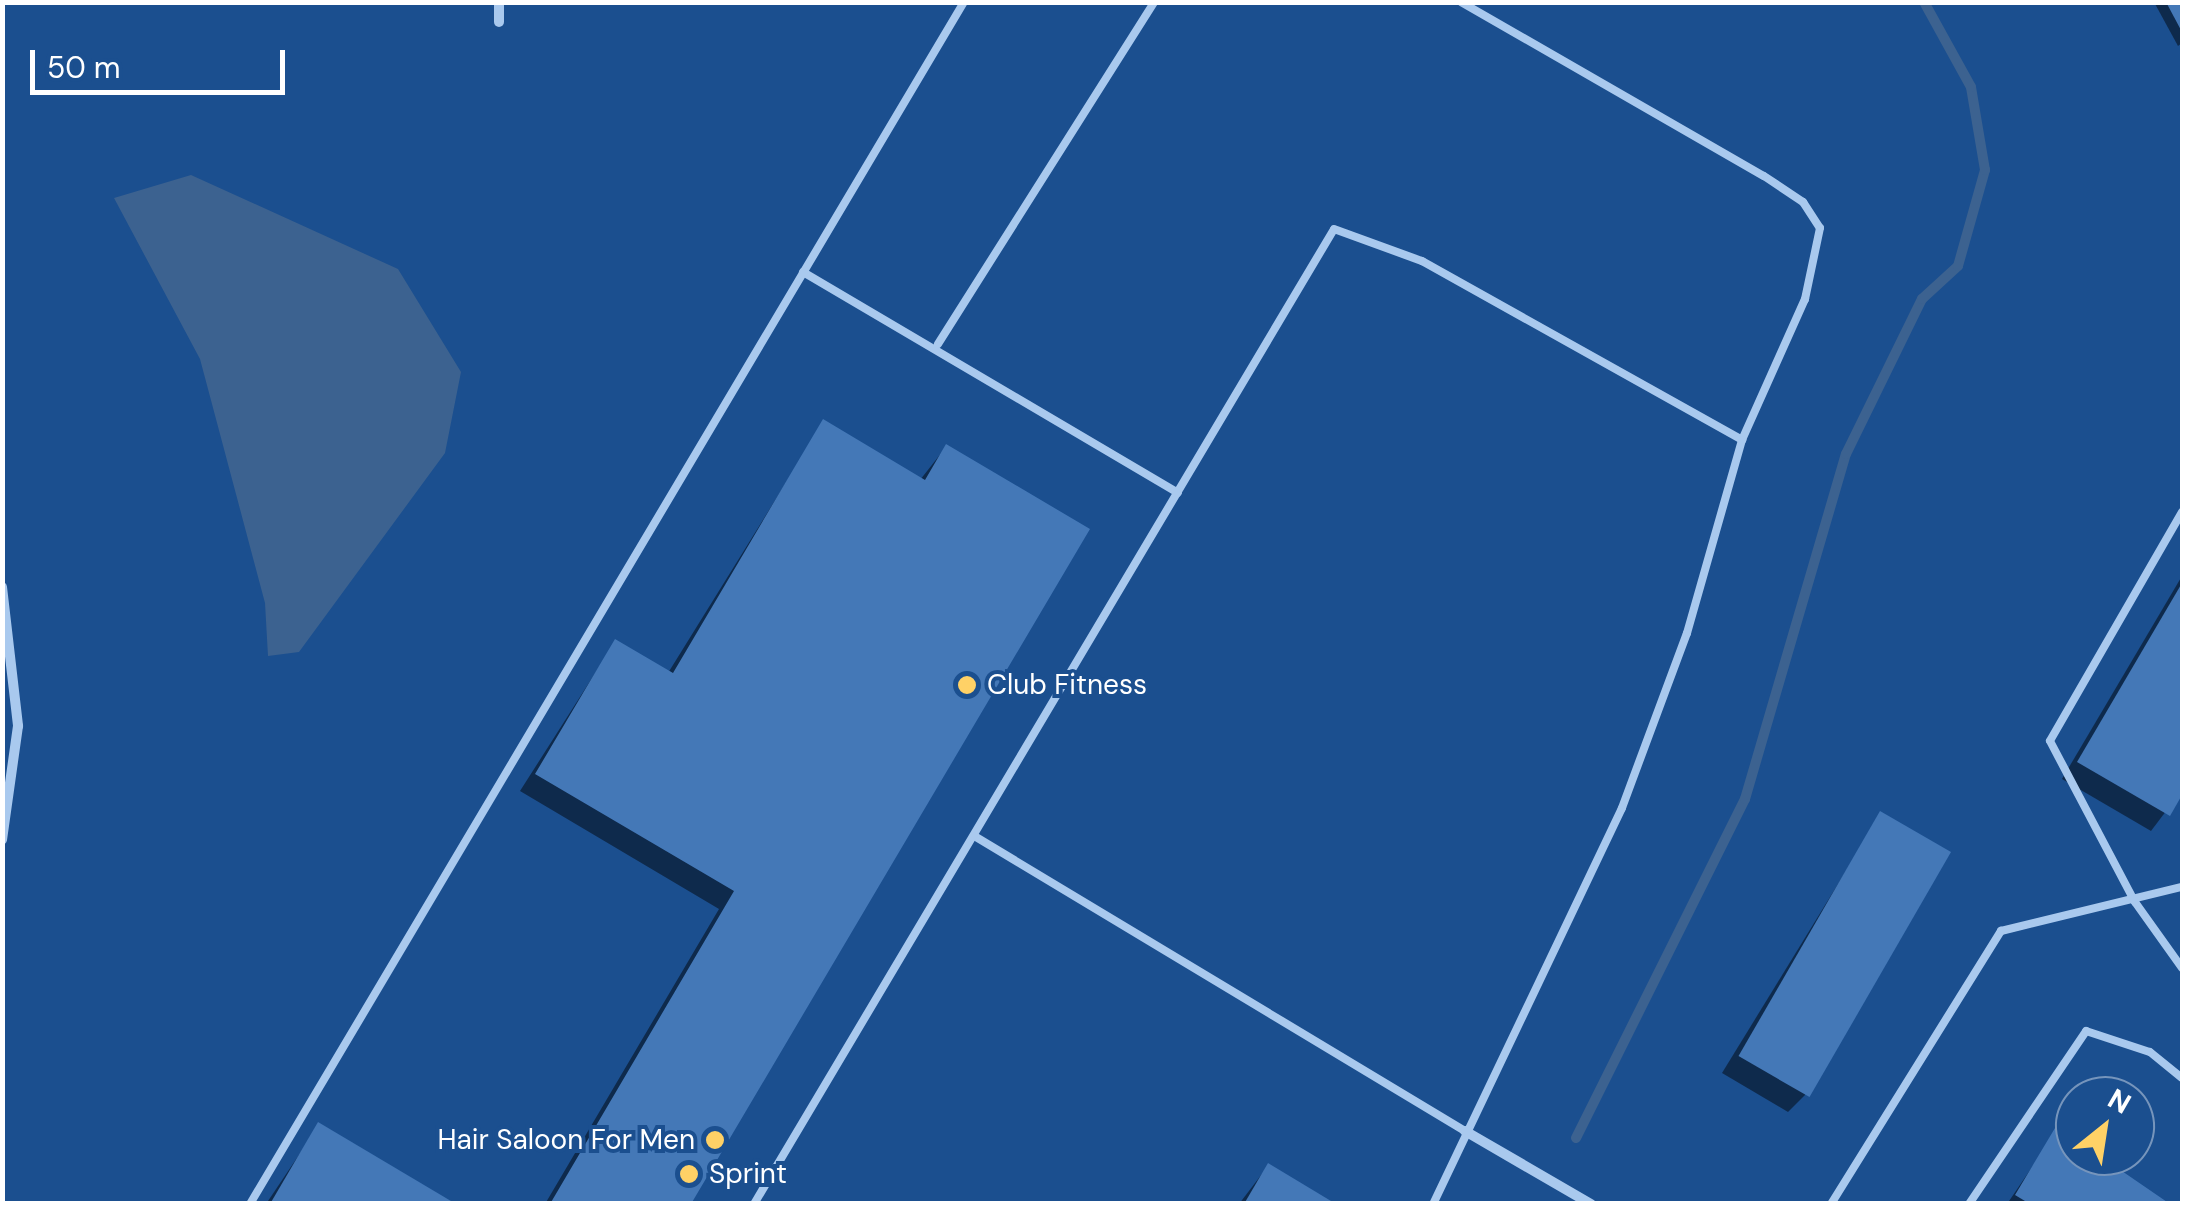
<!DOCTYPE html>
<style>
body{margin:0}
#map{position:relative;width:2185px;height:1206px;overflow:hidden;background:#1b4f8f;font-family:"DM Sans",sans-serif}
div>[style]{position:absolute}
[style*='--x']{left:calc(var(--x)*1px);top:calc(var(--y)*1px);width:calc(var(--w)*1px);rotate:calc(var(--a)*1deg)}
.water>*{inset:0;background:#3c6290}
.shadow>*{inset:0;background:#0007}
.stream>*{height:10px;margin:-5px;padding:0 5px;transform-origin:5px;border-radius:5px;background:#3c6290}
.building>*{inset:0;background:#4478b7;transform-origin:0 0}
.service>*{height:8px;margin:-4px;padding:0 4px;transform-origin:4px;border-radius:4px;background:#a9c9ee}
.minor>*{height:10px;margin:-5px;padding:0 5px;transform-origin:5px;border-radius:5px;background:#a9c9ee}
.dots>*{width:28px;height:28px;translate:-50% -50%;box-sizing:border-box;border:5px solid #1b4f8f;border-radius:50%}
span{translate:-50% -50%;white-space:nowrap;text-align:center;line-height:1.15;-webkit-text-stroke:8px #1b4f8f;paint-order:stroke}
.poi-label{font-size:28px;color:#fff}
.left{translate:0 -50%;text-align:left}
.right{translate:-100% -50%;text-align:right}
.frame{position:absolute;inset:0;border:5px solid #fff;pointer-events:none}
.north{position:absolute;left:2055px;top:1076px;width:100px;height:100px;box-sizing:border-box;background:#1b4f8f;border:2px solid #7695bc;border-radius:50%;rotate:30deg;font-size:28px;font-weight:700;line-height:40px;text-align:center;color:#fff}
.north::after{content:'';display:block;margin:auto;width:35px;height:45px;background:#ffd166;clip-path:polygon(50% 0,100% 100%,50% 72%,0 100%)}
.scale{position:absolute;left:30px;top:50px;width:255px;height:45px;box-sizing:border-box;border:5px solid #fff;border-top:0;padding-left:12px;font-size:30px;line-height:35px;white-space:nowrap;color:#fff;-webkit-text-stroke:8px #1b4f8f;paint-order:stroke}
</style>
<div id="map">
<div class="water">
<i style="clip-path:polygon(191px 175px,398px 269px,461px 372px,445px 453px,299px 652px,268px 656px,265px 603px,200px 359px,114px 198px)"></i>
</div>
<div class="shadow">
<i style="clip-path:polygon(2154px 2px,2182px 2px,2182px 43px,2178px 46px)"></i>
<i style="clip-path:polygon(823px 423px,920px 480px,946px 447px,688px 1204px,545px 1204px,719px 909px,520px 791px,615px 642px,668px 673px)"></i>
<i style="clip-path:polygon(2182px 576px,2182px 790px,2151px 831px,2062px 779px)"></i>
<i style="clip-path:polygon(1881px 814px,1805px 1095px,1788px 1112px,1722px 1073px)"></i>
<i style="clip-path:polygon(319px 1125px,451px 1204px,266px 1204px)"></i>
<i style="clip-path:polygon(2056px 1132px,2075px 1143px,2075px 1156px,2096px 1156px,2167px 1204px,2007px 1204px)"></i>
<i style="clip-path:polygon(1268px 1166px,1331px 1204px,1239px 1204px)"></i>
</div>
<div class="stream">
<i style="--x:1576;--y:1138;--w:379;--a:-63.5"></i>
<i style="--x:1745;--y:799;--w:359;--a:-73.7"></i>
<i style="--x:1846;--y:454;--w:173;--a:-63.9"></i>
<i style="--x:1922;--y:299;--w:49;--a:-42.5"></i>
<i style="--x:1958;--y:266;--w:100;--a:-74.3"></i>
<i style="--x:1985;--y:170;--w:84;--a:-99.6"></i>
<i style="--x:1971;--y:87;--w:97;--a:-118.9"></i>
</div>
<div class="building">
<i style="clip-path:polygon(2166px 2px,2182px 2px,2182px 32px)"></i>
<i style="clip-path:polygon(823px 419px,925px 480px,946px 444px,1090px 529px,691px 1204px,550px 1204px,734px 891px,535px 774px,615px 639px,673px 673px)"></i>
<i style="clip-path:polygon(2182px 583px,2182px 795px,2170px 816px,2077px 762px)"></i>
<i style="left:1880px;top:811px;width:82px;height:283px;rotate:30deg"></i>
<i style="clip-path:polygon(318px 1122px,456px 1204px,270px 1204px)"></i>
<i style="clip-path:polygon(2055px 1128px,2075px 1140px,2075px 1156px,2100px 1156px,2170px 1204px,2030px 1204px,2015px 1195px)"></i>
<i style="clip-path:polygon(1268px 1163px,1336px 1204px,1244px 1204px)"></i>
</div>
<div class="service">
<i style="--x:1461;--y:2;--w:349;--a:29.9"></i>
<i style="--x:1764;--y:176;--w:47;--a:33.7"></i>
<i style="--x:1803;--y:202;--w:31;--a:57"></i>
<i style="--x:1820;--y:228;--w:73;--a:101.9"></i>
<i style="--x:1805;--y:299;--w:154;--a:114.1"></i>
<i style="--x:803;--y:272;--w:435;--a:30.5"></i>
<i style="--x:938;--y:344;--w:404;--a:-57.7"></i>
<i style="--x:2182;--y:512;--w:264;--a:120"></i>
<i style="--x:2050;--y:741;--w:182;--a:62.2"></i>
<i style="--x:2135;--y:902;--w:81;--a:54.5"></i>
<i style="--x:976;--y:837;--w:571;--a:31.02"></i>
<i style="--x:250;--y:1204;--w:1398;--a:-59.29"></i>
<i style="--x:754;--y:1204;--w:1134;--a:-59.25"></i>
<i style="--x:1334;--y:229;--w:94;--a:20"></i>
<i style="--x:1422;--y:261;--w:367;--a:29.2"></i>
<i style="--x:1742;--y:440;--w:201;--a:105.9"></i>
<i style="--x:1687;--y:633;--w:187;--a:110.4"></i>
<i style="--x:1622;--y:808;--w:439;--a:115.5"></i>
<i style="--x:1831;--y:1204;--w:322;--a:-58.1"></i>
<i style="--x:2001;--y:931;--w:186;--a:-13.7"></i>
<i style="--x:1969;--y:1204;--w:209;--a:-55.9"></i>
<i style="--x:2086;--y:1031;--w:67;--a:18.2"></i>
<i style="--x:2150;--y:1052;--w:41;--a:39.1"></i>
</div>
<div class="minor">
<i style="--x:499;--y:22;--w:20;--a:-90"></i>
<i style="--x:2;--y:587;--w:140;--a:83.4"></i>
<i style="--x:18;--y:726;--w:115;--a:98"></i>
<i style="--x:1465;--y:1131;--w:146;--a:30.1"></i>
</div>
<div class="dots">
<i style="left:967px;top:685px;background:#ffd166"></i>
<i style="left:715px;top:1140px;background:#ffd166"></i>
<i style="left:689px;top:1174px;background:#ffd166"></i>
</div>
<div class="poi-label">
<span class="left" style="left:987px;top:685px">Club Fitness</span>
<span class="right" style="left:695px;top:1140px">Hair Saloon For Men</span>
<span class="left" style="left:709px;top:1174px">Sprint</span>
</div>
<div class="frame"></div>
<div class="north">N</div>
<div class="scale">50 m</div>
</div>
